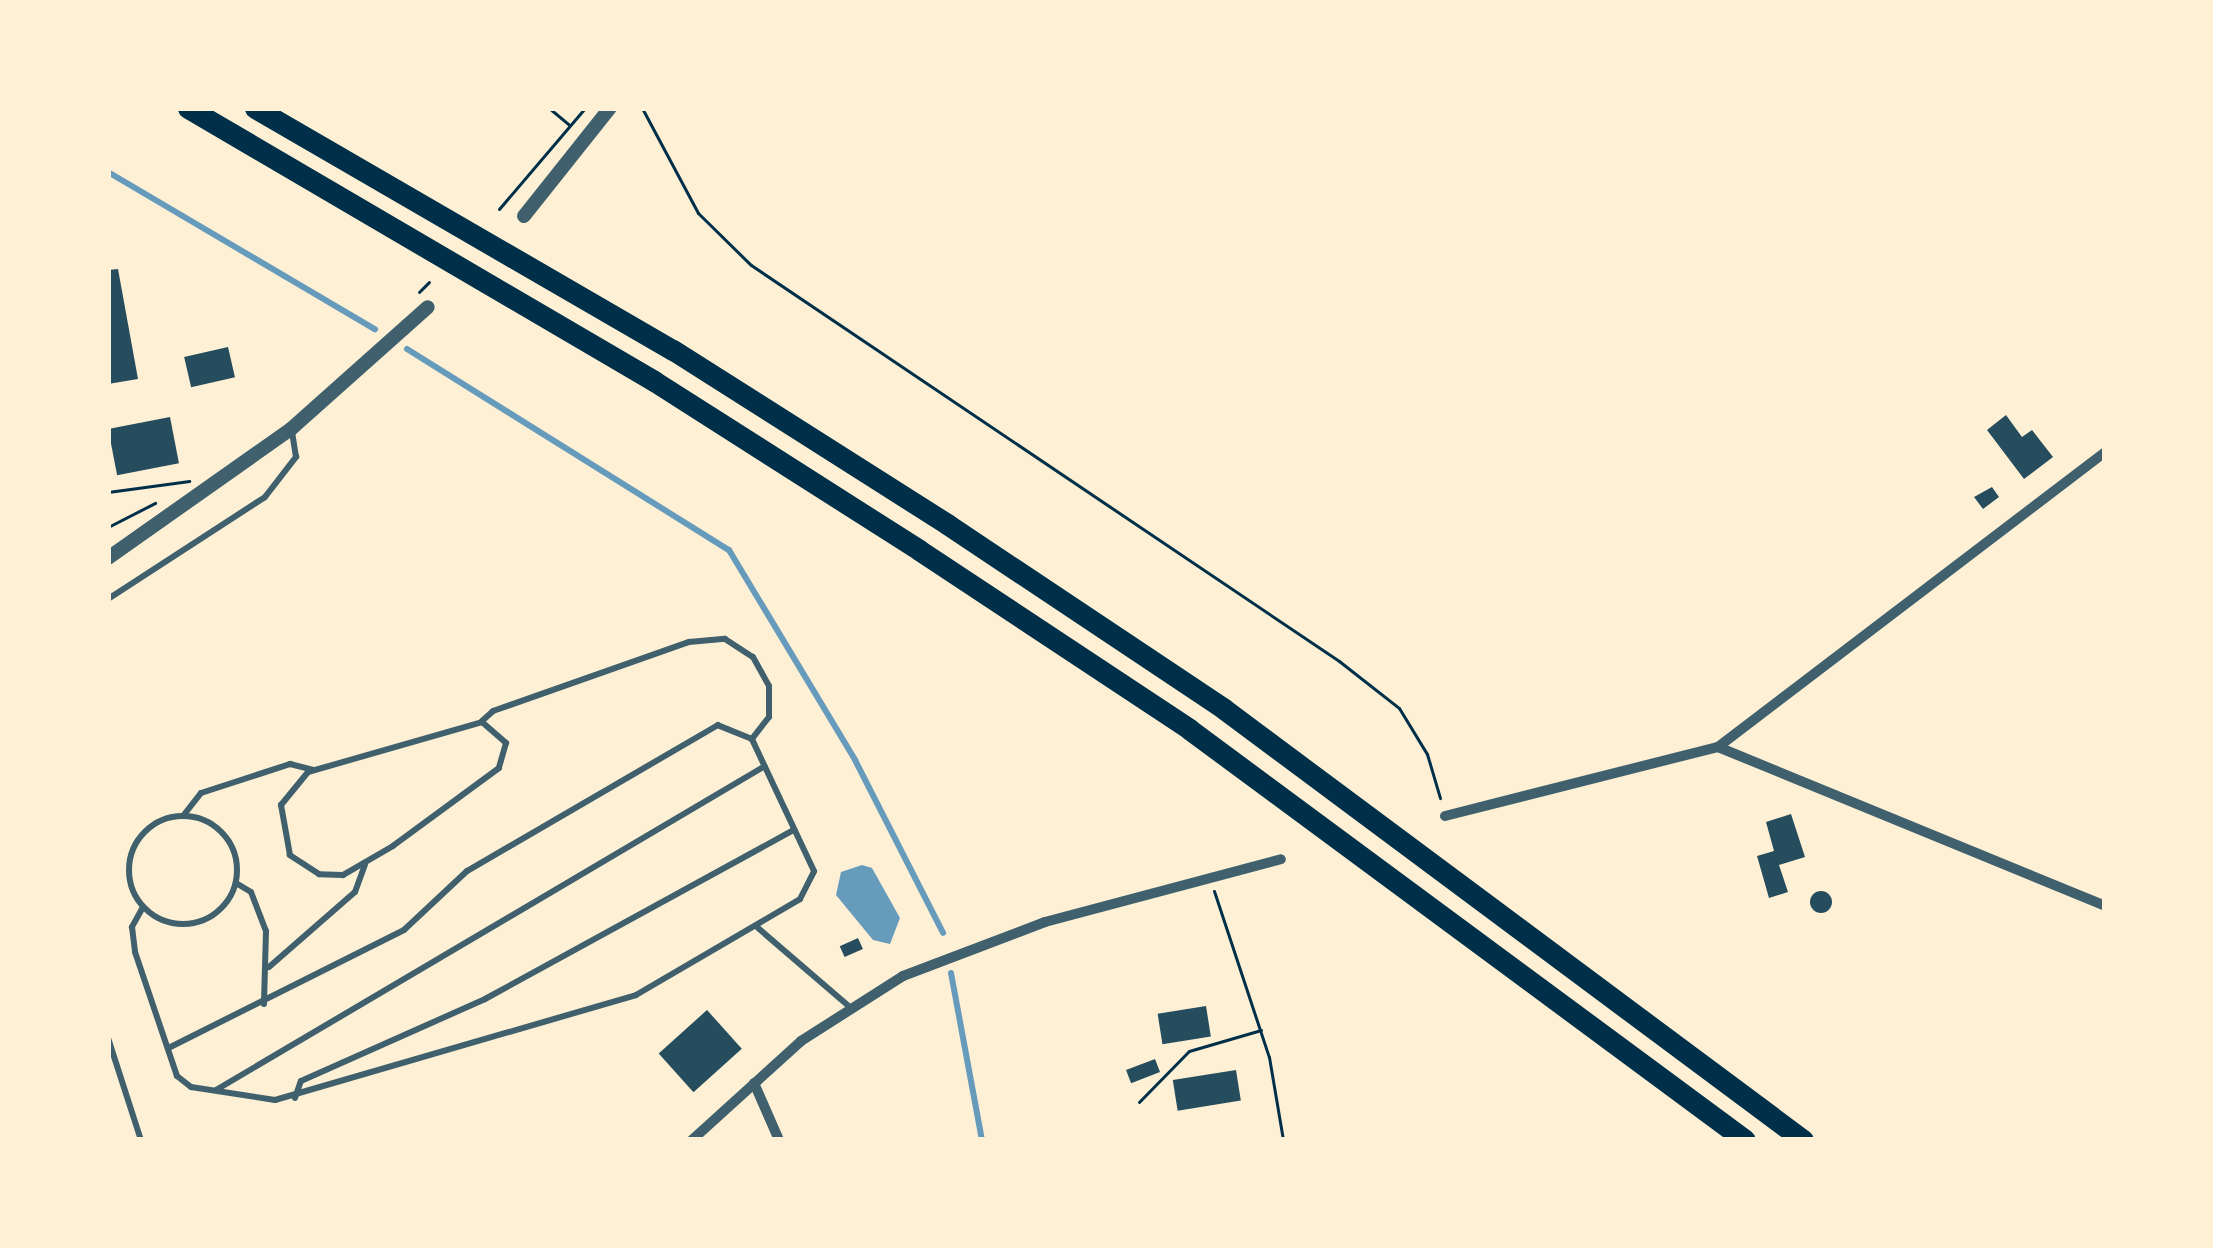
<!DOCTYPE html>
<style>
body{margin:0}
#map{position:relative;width:2213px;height:1248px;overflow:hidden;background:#fdf0d5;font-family:"Noto Sans",sans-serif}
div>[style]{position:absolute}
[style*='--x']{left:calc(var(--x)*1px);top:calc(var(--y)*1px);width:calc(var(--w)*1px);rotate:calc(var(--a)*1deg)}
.water>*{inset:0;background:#669bbc}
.stream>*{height:6px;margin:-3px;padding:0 3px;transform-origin:3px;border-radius:3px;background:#669bbc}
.building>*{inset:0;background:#264d5e;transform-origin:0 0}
.round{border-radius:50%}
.path>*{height:3px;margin:-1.5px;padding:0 1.5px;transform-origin:1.5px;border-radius:1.5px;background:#003049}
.service>*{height:6px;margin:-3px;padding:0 3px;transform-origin:3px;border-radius:3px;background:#3f606c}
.service>.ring{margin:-3px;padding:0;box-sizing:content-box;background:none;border:6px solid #3f606c;border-radius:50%}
.minor>*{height:10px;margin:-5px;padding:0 5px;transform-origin:5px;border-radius:5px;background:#3f606c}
.tertiary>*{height:14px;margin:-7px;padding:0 7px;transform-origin:7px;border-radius:7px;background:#3f606c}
.motorway>*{height:21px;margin:-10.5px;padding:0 10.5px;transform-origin:10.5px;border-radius:10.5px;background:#003049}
span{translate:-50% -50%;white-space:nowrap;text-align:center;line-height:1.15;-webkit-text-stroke:12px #fdf0d5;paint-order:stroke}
.frame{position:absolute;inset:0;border:111px solid #fdf0d5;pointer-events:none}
</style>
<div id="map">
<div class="water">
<i style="clip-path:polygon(862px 865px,872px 868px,900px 918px,890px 944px,873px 940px,836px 895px,841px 872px)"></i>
</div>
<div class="stream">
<i style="--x:108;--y:172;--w:310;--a:30.5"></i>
<i style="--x:407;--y:349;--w:380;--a:32"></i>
<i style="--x:729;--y:550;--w:245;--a:59"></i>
<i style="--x:855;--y:760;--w:194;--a:63"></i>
<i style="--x:951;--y:973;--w:170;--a:79.5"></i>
</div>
<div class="building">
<i style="clip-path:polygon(118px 269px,138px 379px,108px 384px,108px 270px)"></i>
<i style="left:228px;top:347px;width:31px;height:45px;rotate:77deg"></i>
<i style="clip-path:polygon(2006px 415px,2022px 437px,2032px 430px,2053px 457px,2024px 479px,1987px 430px)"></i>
<i style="left:170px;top:417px;width:47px;height:63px;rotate:79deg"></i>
<i style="clip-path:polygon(1992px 487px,1999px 497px,1983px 509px,1974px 497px)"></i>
<i style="clip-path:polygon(1791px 814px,1805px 857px,1779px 865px,1788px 892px,1769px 898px,1757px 856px,1774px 851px,1766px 822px)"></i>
<i class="round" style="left:1810px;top:891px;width:22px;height:22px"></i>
<i style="left:858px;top:938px;width:12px;height:20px;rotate:66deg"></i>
<i style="left:1206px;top:1006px;width:31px;height:49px;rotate:81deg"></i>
<i style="left:707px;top:1010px;width:52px;height:65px;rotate:48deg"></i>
<i style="left:1155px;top:1059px;width:14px;height:31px;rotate:69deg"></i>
<i style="left:1236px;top:1070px;width:31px;height:64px;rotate:81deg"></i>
</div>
<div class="path">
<i style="--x:549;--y:108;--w:26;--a:40"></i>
<i style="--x:642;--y:108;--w:119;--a:61.9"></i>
<i style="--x:698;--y:213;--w:74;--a:44.5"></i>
<i style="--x:751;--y:265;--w:709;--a:33.96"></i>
<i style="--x:1339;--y:661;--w:76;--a:38.1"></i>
<i style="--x:1399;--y:708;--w:54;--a:58.7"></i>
<i style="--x:1427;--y:754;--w:46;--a:73.5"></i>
<i style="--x:499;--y:209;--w:133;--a:-49.6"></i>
<i style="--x:419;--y:292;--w:14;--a:-45"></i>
<i style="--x:108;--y:492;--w:82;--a:-7.7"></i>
<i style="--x:108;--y:527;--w:53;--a:-27.1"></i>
<i style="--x:1214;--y:891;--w:175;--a:71.7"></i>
<i style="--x:1269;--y:1057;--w:84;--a:80.4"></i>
<i style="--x:1139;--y:1102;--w:71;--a:-45.6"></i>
<i style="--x:1189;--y:1051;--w:75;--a:-16.3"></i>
</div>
<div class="service">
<i style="--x:108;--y:599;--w:187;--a:-33"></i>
<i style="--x:265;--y:497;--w:51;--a:-52.2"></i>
<i style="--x:296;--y:457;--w:24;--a:-99"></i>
<i style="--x:482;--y:721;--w:15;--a:-42"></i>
<i style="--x:493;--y:711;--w:208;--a:-19.4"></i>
<i style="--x:689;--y:642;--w:36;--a:-5"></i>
<i style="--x:725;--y:639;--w:33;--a:33"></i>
<i style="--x:753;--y:657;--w:33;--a:61"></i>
<i style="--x:769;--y:686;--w:31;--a:90"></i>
<i style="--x:769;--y:717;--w:28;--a:128"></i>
<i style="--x:482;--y:722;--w:32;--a:41"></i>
<i style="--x:506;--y:743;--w:26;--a:106"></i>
<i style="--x:499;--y:768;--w:132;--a:143.7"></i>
<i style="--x:393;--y:846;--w:58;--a:149.9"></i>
<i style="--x:343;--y:875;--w:24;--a:-178"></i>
<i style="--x:319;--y:874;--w:35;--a:-147"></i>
<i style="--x:290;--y:855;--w:51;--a:-100.2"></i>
<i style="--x:281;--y:805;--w:43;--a:-50.7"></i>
<i style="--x:308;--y:772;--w:181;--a:-16"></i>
<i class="ring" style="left:129px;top:816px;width:102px;height:102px"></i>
<i style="--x:183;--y:816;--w:29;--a:-52"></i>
<i style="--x:201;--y:793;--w:94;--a:-18"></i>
<i style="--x:290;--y:764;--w:25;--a:14"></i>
<i style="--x:236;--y:883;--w:17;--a:31"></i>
<i style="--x:251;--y:892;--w:42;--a:69"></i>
<i style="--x:266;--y:931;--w:73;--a:91.6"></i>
<i style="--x:143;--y:907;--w:23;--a:119"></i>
<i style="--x:132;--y:927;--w:25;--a:83"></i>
<i style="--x:135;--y:952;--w:131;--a:71.3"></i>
<i style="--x:177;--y:1076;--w:18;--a:38"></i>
<i style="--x:191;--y:1087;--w:85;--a:8.8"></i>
<i style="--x:275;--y:1100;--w:376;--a:-16.2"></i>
<i style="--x:636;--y:995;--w:190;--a:-30.3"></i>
<i style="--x:800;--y:899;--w:31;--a:-63"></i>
<i style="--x:814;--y:871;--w:146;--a:-115.2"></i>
<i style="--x:752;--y:739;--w:37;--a:-158"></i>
<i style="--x:718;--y:725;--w:290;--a:149.8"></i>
<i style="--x:467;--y:871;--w:86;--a:136.9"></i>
<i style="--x:404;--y:930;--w:264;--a:153.4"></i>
<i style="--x:758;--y:928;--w:123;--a:40.7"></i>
<i style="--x:269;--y:967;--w:114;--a:-41.1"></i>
<i style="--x:355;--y:892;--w:29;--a:-70"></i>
<i style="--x:108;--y:1038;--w:107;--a:72.1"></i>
<i style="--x:216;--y:1090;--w:637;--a:-30.55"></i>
<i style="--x:295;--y:1098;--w:18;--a:-71"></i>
<i style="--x:301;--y:1081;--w:201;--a:-24"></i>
<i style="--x:485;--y:999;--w:352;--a:-28.7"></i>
</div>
<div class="minor">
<i style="--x:1718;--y:747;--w:487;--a:-37.3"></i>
<i style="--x:1445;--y:816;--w:282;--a:-14.2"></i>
<i style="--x:1718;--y:747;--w:418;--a:22.3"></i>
<i style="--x:754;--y:1083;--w:62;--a:66.3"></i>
<i style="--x:692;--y:1140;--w:147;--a:-42.2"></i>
<i style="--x:801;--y:1041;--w:121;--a:-32.5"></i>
<i style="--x:903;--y:976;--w:152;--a:-20.8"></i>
<i style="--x:1045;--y:922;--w:244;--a:-14.9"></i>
</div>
<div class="tertiary">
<i style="--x:524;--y:216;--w:138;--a:-51.5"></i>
<i style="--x:108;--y:558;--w:224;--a:-35.2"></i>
<i style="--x:291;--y:429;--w:183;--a:-41.7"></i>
</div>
<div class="motorway">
<i style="--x:188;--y:108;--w:540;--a:30.36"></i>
<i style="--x:654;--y:381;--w:314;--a:32.5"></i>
<i style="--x:919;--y:550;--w:324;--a:33.5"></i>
<i style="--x:1189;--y:729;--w:691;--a:36.47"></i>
<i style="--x:255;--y:108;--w:483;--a:30.1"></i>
<i style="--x:673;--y:350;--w:325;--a:32.4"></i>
<i style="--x:947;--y:524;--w:333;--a:33.7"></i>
<i style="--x:1224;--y:709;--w:722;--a:36.66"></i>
</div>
<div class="frame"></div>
</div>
